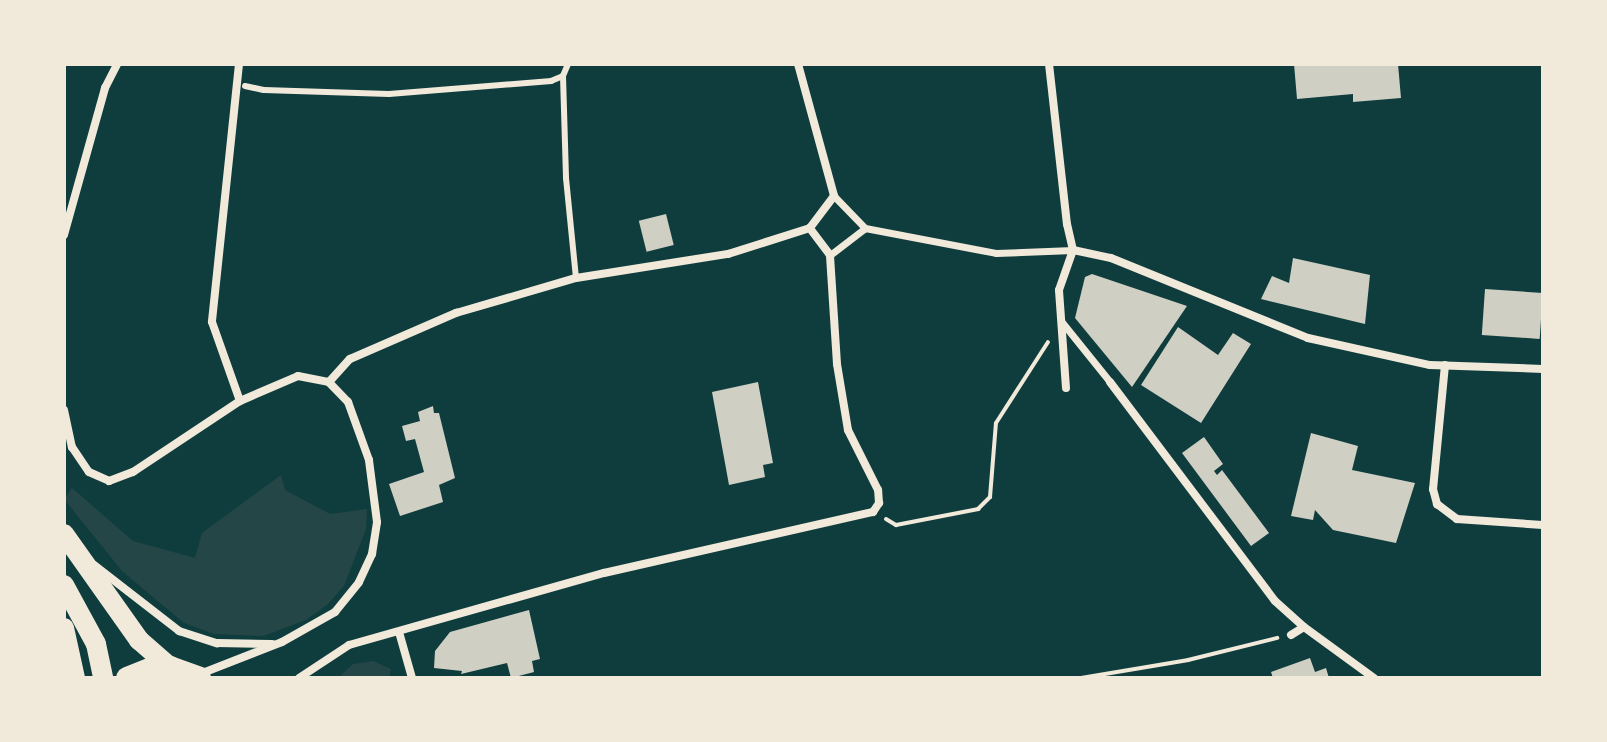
<!DOCTYPE html>
<style>
body{margin:0}
#map{position:relative;width:1607px;height:742px;overflow:hidden;background:#0f3d3e;font-family:"Zilla Slab",serif}
div>[style]{position:absolute}
[style*='--x']{left:calc(var(--x)*1px);top:calc(var(--y)*1px);width:calc(var(--w)*1px);rotate:calc(var(--a)*1deg)}
.green>*{inset:0;background:#244646}
.building>*{inset:0;background:#cfcfc3;transform-origin:0 0}
.path>*{height:4px;margin:-2px;padding:0 2px;transform-origin:2px;border-radius:2px;background:#f1e9da}
.service>*{height:6px;margin:-3px;padding:0 3px;transform-origin:3px;border-radius:3px;background:#f1e9da}
.pedestrian>*{height:7px;margin:-3.5px;padding:0 3.5px;transform-origin:3.5px;border-radius:3.5px;background:#f1e9da}
.minor>*{height:8px;margin:-4px;padding:0 4px;transform-origin:4px;border-radius:4px;background:#f1e9da}
.primary>*{height:20px;margin:-10px;padding:0 10px;transform-origin:10px;border-radius:10px;background:#f1e9da}
.trunk>*{height:22px;margin:-11px;padding:0 11px;transform-origin:11px;border-radius:11px;background:#f1e9da}
span{translate:-50% -50%;white-space:nowrap;text-align:center;line-height:1.15;-webkit-text-stroke:8px #f1e9da;paint-order:stroke}
.frame{position:absolute;inset:0;border:66px solid #f1e9da;pointer-events:none}
</style>
<div id="map">
<div class="green">
<i style="clip-path:polygon(281px 475px,285px 490px,330px 514px,367px 509px,366px 529px,344px 586px,327px 605px,306px 620px,263px 636px,214px 634px,184px 623px,122px 571px,64px 499px,72px 488px,133px 541px,195px 558px,202px 533px)"></i>
<i style="clip-path:polygon(373px 661px,391px 669px,389px 678px,338px 678px,353px 664px)"></i>
</div>
<div class="building">
<i style="clip-path:polygon(1294px 64px,1398px 64px,1401px 98px,1353px 102px,1353px 94px,1297px 99px)"></i>
<i style="left:666px;top:214px;width:32px;height:28px;rotate:76deg"></i>
<i style="clip-path:polygon(1293px 258px,1370px 275px,1365px 324px,1261px 299px,1272px 276px,1289px 283px)"></i>
<i style="clip-path:polygon(1092px 274px,1187px 306px,1132px 387px,1075px 318px,1085px 277px)"></i>
<i style="left:1485px;top:289px;width:58px;height:46px;rotate:4deg"></i>
<i style="clip-path:polygon(1178px 327px,1218px 355px,1233px 333px,1251px 344px,1201px 423px,1141px 385px)"></i>
<i style="clip-path:polygon(758px 382px,773px 463px,763px 465px,765px 477px,729px 485px,712px 392px)"></i>
<i style="clip-path:polygon(433px 406px,434px 413px,439px 413px,455px 478px,439px 485px,443px 502px,400px 516px,389px 484px,424px 472px,415px 439px,406px 441px,402px 426px,420px 421px,418px 412px)"></i>
<i style="clip-path:polygon(1311px 433px,1358px 446px,1352px 470px,1415px 483px,1396px 543px,1333px 530px,1315px 510px,1313px 520px,1291px 516px)"></i>
<i style="clip-path:polygon(1204px 437px,1223px 464px,1214px 471px,1217px 475px,1222px 470px,1269px 533px,1251px 546px,1182px 453px)"></i>
<i style="clip-path:polygon(529px 610px,540px 659px,532px 661px,534px 672px,511px 678px,507px 663px,461px 674px,462px 671px,434px 668px,435px 651px,450px 632px)"></i>
<i style="clip-path:polygon(1310px 658px,1315px 672px,1326px 668px,1329px 678px,1273px 678px,1271px 672px)"></i>
</div>
<div class="path">
<i style="--x:886;--y:519;--w:12;--a:31"></i>
<i style="--x:896;--y:525;--w:84;--a:-11"></i>
<i style="--x:978;--y:509;--w:17;--a:-45"></i>
<i style="--x:990;--y:497;--w:74;--a:-85.4"></i>
<i style="--x:996;--y:423;--w:96;--a:-57.3"></i>
<i style="--x:1081;--y:678;--w:109;--a:-9.5"></i>
<i style="--x:1188;--y:660;--w:92;--a:-13.9"></i>
</div>
<div class="service">
<i style="--x:568;--y:64;--w:13;--a:113"></i>
<i style="--x:563;--y:76;--w:102;--a:88.3"></i>
<i style="--x:566;--y:178;--w:100;--a:84.3"></i>
<i style="--x:245;--y:86;--w:19;--a:12"></i>
<i style="--x:264;--y:90;--w:125;--a:1.8"></i>
<i style="--x:389;--y:94;--w:163;--a:-4.6"></i>
<i style="--x:551;--y:81;--w:13;--a:-23"></i>
</div>
<div class="pedestrian">
<i style="--x:834;--y:196;--w:45;--a:45.9"></i>
<i style="--x:865;--y:228;--w:133;--a:10.8"></i>
<i style="--x:996;--y:253;--w:77;--a:-2.2"></i>
<i style="--x:830;--y:255;--w:44;--a:-37.6"></i>
<i style="--x:1061;--y:321;--w:78;--a:51.2"></i>
</div>
<div class="minor">
<i style="--x:239;--y:64;--w:259;--a:96"></i>
<i style="--x:212;--y:322;--w:84;--a:70.5"></i>
<i style="--x:798;--y:64;--w:137;--a:74.7"></i>
<i style="--x:834;--y:196;--w:40;--a:127"></i>
<i style="--x:1049;--y:64;--w:161;--a:83.6"></i>
<i style="--x:1067;--y:224;--w:27;--a:77"></i>
<i style="--x:64;--y:235;--w:153;--a:-74.4"></i>
<i style="--x:105;--y:88;--w:27;--a:-63"></i>
<i style="--x:1073;--y:250;--w:39;--a:12"></i>
<i style="--x:1111;--y:258;--w:213;--a:22.1"></i>
<i style="--x:1308;--y:338;--w:125;--a:12.5"></i>
<i style="--x:1430;--y:365;--w:113;--a:2"></i>
<i style="--x:1445;--y:365;--w:125;--a:95.5"></i>
<i style="--x:1433;--y:489;--w:16;--a:75"></i>
<i style="--x:1437;--y:504;--w:25;--a:37"></i>
<i style="--x:1457;--y:519;--w:86;--a:4"></i>
<i style="--x:329;--y:382;--w:31;--a:-48"></i>
<i style="--x:350;--y:359;--w:116;--a:-23.5"></i>
<i style="--x:456;--y:313;--w:125;--a:-16.3"></i>
<i style="--x:576;--y:278;--w:154;--a:-9"></i>
<i style="--x:728;--y:254;--w:86;--a:-17.6"></i>
<i style="--x:1110;--y:382;--w:274;--a:53"></i>
<i style="--x:1275;--y:601;--w:39;--a:42"></i>
<i style="--x:1304;--y:627;--w:87;--a:36.1"></i>
<i style="--x:1066;--y:388;--w:98;--a:-94.1"></i>
<i style="--x:1059;--y:290;--w:42;--a:-70.7"></i>
<i style="--x:64;--y:410;--w:38;--a:78"></i>
<i style="--x:72;--y:447;--w:30;--a:56"></i>
<i style="--x:89;--y:472;--w:22;--a:24"></i>
<i style="--x:109;--y:481;--w:26;--a:-21"></i>
<i style="--x:133;--y:472;--w:128;--a:-33.6"></i>
<i style="--x:240;--y:401;--w:63;--a:-23.3"></i>
<i style="--x:298;--y:376;--w:32;--a:11"></i>
<i style="--x:94;--y:565;--w:108;--a:37.8"></i>
<i style="--x:179;--y:631;--w:40;--a:18"></i>
<i style="--x:217;--y:643;--w:55;--a:1"></i>
<i style="--x:399;--y:632;--w:48;--a:74.2"></i>
<i style="--x:1291;--y:635;--w:15;--a:-32"></i>
<i style="--x:200;--y:674;--w:88;--a:-21.3"></i>
<i style="--x:282;--y:642;--w:61;--a:-29.5"></i>
<i style="--x:335;--y:612;--w:38;--a:-51"></i>
<i style="--x:359;--y:582;--w:31;--a:-65"></i>
<i style="--x:372;--y:554;--w:32;--a:-81"></i>
<i style="--x:377;--y:522;--w:63;--a:-97.4"></i>
<i style="--x:369;--y:460;--w:62;--a:-109.9"></i>
<i style="--x:348;--y:402;--w:28;--a:-134"></i>
<i style="--x:299;--y:678;--w:60;--a:-33.4"></i>
<i style="--x:349;--y:645;--w:265;--a:-15.8"></i>
<i style="--x:604;--y:573;--w:276;--a:-12.8"></i>
<i style="--x:873;--y:512;--w:11;--a:-56"></i>
<i style="--x:879;--y:503;--w:13;--a:-94"></i>
<i style="--x:878;--y:490;--w:67;--a:-116.6"></i>
<i style="--x:848;--y:430;--w:67;--a:-99.5"></i>
<i style="--x:837;--y:364;--w:109;--a:-93.7"></i>
<i style="--x:830;--y:255;--w:34;--a:-127"></i>
</div>
<div class="primary">
<i style="--x:64;--y:534;--w:130;--a:54.7"></i>
<i style="--x:139;--y:640;--w:41;--a:41.1"></i>
<i style="--x:64;--y:585;--w:67;--a:61.5"></i>
<i style="--x:96;--y:644;--w:35;--a:78"></i>
<i style="--x:64;--y:628;--w:51;--a:77.6"></i>
</div>
<div class="trunk">
<i style="--x:127;--y:678;--w:29;--a:-22"></i>
<i style="--x:154;--y:667;--w:16;--a:0"></i>
<i style="--x:170;--y:667;--w:32;--a:20"></i>
</div>
<div class="frame"></div>
</div>
